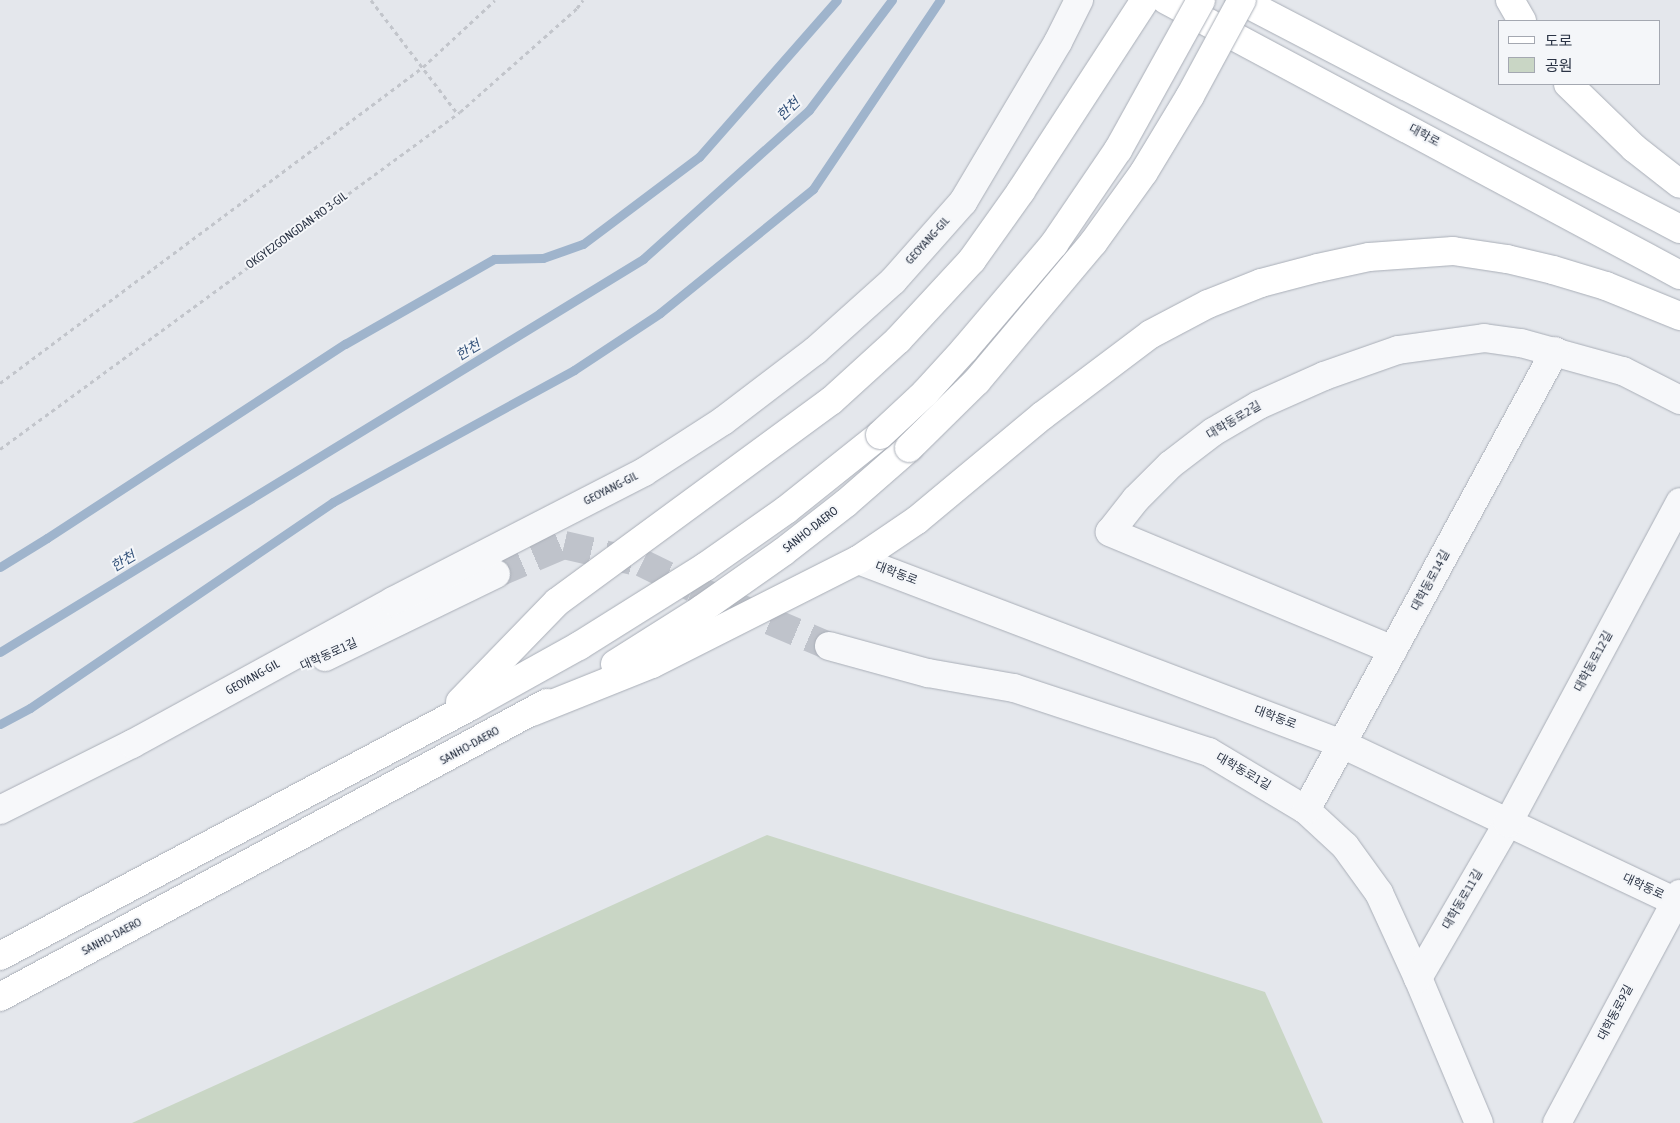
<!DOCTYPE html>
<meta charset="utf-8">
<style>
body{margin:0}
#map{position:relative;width:1680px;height:1123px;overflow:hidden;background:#e4e7ec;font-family:"Asap Condensed","Noto Sans KR",sans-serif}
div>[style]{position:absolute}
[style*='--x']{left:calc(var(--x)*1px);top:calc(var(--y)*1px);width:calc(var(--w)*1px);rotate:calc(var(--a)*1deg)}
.green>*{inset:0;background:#c9d6c5}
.stream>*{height:9px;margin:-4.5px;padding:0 4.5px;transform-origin:4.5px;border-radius:4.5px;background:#9fb4cc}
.street-tunnel>*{height:28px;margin-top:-14px;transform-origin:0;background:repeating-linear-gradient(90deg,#bfc3cb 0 28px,transparent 0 42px)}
.path>*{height:3px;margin-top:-1.5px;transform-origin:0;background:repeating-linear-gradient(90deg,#c2c5cb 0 4px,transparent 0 8px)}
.roads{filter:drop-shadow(0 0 1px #a9aeb7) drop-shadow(0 0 1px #a9aeb7)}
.street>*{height:28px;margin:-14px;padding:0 14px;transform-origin:14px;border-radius:14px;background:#f7f8fa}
.secondary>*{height:28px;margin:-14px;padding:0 14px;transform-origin:14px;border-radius:14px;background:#fff}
.bridges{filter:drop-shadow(0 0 1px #a9aeb7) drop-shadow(0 0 1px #a9aeb7)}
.secondary-bridge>*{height:28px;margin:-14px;padding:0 14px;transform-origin:14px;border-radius:14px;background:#fff}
span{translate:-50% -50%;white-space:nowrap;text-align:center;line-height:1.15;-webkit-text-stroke:4px #f4f6f9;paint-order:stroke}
.street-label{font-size:12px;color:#2b3445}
.water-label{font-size:14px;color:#34527a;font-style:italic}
.legend{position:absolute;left:1498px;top:20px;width:162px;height:65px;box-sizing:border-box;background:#f4f6f9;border:1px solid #a4a8b1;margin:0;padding:6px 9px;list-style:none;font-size:15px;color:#2b3445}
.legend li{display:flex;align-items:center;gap:10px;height:25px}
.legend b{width:25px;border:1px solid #a4a8b1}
</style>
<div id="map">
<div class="green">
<i style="clip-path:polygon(767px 835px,1265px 992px,1323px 1123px,132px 1123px)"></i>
</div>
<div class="stream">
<i style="--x:0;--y:567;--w:55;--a:-31.7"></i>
<i style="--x:47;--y:538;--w:356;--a:-33.1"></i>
<i style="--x:345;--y:344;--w:172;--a:-29.7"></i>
<i style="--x:494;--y:259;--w:49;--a:-1.2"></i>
<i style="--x:543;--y:258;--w:42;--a:-19.3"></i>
<i style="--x:583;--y:244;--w:145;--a:-36.9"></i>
<i style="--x:699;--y:157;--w:209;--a:-48.7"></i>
<i style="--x:0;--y:652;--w:754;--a:-31.43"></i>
<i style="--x:643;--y:259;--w:223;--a:-41.9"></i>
<i style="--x:809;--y:110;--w:138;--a:-53"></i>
<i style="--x:0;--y:724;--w:34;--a:-28"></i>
<i style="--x:30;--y:708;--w:366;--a:-34.2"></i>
<i style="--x:333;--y:502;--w:275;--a:-28.7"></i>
<i style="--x:574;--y:370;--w:103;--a:-33.5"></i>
<i style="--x:660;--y:313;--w:197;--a:-39"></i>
<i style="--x:813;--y:189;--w:228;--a:-56.1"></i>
</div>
<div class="street-tunnel">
<i style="--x:496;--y:574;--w:74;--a:-23.1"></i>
<i style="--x:564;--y:545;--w:80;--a:13"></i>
<i style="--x:642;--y:563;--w:57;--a:26.1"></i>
<i style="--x:693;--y:588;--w:148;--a:23.1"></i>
</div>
<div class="path">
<i style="--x:371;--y:0;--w:143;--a:52.7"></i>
<i style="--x:0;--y:383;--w:528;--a:-36.76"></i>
<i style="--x:423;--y:67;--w:98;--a:-42.9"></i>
<i style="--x:0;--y:449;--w:570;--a:-36.23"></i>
<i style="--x:460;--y:112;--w:157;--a:-41.6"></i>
<i style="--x:577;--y:8;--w:10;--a:-53"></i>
</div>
<div class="roads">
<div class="street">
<i style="--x:858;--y:560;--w:518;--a:20.82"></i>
<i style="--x:1342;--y:744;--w:374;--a:25.3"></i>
<i style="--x:829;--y:646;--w:103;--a:15.3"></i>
<i style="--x:928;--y:673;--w:87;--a:9.9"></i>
<i style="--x:1014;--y:688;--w:205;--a:18.2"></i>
<i style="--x:1209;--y:752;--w:113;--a:30.9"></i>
<i style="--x:1306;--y:810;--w:53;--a:42.7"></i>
<i style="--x:1345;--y:846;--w:58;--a:54.1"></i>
<i style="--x:1379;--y:893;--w:94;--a:65.4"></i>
<i style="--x:1418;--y:978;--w:157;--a:67.2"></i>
<i style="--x:1393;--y:650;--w:307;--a:-157.4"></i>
<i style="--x:1110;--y:532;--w:42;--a:-51.8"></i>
<i style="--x:1136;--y:499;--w:48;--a:-45"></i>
<i style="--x:1170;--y:465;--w:54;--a:-37.5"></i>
<i style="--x:1213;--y:432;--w:53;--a:-30.4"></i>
<i style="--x:1259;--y:405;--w:71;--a:-24"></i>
<i style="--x:1324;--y:376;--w:78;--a:-19.4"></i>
<i style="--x:1398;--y:350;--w:87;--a:-7.9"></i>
<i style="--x:1484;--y:338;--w:37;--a:8"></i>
<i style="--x:1521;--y:343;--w:106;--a:15.4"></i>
<i style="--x:1623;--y:371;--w:64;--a:27"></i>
<i style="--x:325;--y:657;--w:190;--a:-25.9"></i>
<i style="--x:0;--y:810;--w:148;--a:-26.6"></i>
<i style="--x:132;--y:744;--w:298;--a:-28.7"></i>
<i style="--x:393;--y:601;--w:282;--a:-27.2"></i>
<i style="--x:644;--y:472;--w:94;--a:-32.8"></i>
<i style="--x:723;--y:421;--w:116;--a:-37.3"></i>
<i style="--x:815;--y:351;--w:105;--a:-41.9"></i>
<i style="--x:893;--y:281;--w:106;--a:-48.5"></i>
<i style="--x:963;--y:202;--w:186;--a:-59.3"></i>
<i style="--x:1058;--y:42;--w:47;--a:-63.4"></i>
<i style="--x:1306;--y:810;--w:522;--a:-61.52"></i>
<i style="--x:1418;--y:978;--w:179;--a:-59.9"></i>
<i style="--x:1508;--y:823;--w:364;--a:-61.8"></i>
<i style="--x:1557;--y:1123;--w:260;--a:-61.8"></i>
</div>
<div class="secondary">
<i style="--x:1166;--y:0;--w:583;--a:28.15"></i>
<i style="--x:1240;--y:0;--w:496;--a:27.5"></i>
<i style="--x:1510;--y:0;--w:24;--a:60"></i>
<i style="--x:1568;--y:84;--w:92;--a:44.1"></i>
<i style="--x:1634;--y:148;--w:58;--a:38"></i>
<i style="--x:615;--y:664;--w:103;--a:-32.3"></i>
<i style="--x:702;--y:609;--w:99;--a:-35.1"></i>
<i style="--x:783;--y:552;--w:80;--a:-37.9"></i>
<i style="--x:846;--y:503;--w:84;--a:-41.1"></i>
<i style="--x:460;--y:702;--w:139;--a:-45.9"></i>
<i style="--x:557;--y:602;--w:340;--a:-36.3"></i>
<i style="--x:831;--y:401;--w:91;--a:-42.3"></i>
<i style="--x:898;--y:340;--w:109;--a:-47.2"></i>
<i style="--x:972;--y:260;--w:85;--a:-54.6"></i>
<i style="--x:1021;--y:191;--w:228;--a:-57"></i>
<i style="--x:532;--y:712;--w:129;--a:-21.8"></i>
<i style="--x:652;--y:664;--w:231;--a:-26.8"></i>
<i style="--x:858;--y:560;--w:71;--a:-34.1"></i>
<i style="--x:917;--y:520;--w:163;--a:-39.8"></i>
<i style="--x:1042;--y:416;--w:136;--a:-37"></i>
<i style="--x:1151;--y:334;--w:64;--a:-27.8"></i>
<i style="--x:1208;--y:304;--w:57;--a:-21.6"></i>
<i style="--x:1261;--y:283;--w:59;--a:-14.7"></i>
<i style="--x:1318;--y:268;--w:52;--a:-12.2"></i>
<i style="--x:1369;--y:257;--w:84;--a:-4.1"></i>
<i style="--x:1453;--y:251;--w:55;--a:8.4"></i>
<i style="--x:1507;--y:259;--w:47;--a:13.4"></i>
<i style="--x:1553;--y:270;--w:55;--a:16.8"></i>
<i style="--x:1606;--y:286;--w:80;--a:22.1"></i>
<i style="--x:0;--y:956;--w:533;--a:-27.96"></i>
<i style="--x:471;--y:706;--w:124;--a:-29.1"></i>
<i style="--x:579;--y:646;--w:149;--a:-32.1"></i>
<i style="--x:705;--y:567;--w:99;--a:-35.1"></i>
<i style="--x:786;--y:510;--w:120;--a:-38.6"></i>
<i style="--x:0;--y:997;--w:621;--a:-28.26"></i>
</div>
</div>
<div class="bridges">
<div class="secondary-bridge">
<i style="--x:880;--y:435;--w:62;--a:-43"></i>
<i style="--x:925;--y:393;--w:59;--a:-47.7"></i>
<i style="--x:965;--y:349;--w:138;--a:-49.7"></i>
<i style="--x:1054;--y:244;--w:114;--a:-55.8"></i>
<i style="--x:1118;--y:150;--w:171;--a:-61"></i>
<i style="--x:909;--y:448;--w:95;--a:-44.6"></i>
<i style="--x:977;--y:381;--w:180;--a:-50"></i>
<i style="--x:1093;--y:243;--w:87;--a:-54.3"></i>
<i style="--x:1144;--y:172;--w:89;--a:-58.8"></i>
<i style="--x:1190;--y:96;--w:109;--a:-61.6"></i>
</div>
</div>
<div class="street-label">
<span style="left:1424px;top:136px;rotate:28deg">대학로</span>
<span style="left:297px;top:231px;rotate:-36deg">OKGYE2GONGDAN-RO 3-GIL</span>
<span style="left:928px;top:241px;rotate:-48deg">GEOYANG-GIL</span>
<span style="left:1234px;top:421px;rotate:-31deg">대학동로2길</span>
<span style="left:611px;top:489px;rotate:-27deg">GEOYANG-GIL</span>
<span style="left:811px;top:530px;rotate:-38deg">SANHO-DAERO</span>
<span style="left:896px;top:574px;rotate:21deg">대학동로</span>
<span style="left:1431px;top:581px;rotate:-62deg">대학동로14길</span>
<span style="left:329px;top:655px;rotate:-24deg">대학동로1길</span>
<span style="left:1594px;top:662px;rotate:-62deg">대학동로12길</span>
<span style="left:253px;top:678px;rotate:-29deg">GEOYANG-GIL</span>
<span style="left:1275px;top:718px;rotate:21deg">대학동로</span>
<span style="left:470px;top:746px;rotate:-29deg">SANHO-DAERO</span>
<span style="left:1243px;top:772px;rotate:30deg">대학동로1길</span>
<span style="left:1643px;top:887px;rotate:25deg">대학동로</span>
<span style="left:1463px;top:900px;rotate:-60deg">대학동로11길</span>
<span style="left:112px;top:937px;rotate:-28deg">SANHO-DAERO</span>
<span style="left:1616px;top:1013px;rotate:-62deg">대학동로9길</span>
</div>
<div class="water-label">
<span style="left:788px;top:109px;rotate:-44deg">한천</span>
<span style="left:468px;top:350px;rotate:-31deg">한천</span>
<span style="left:123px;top:561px;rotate:-31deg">한천</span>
</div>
<ul class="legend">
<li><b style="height:6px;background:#fff"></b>도로</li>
<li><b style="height:14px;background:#c9d6c5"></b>공원</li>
</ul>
</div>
